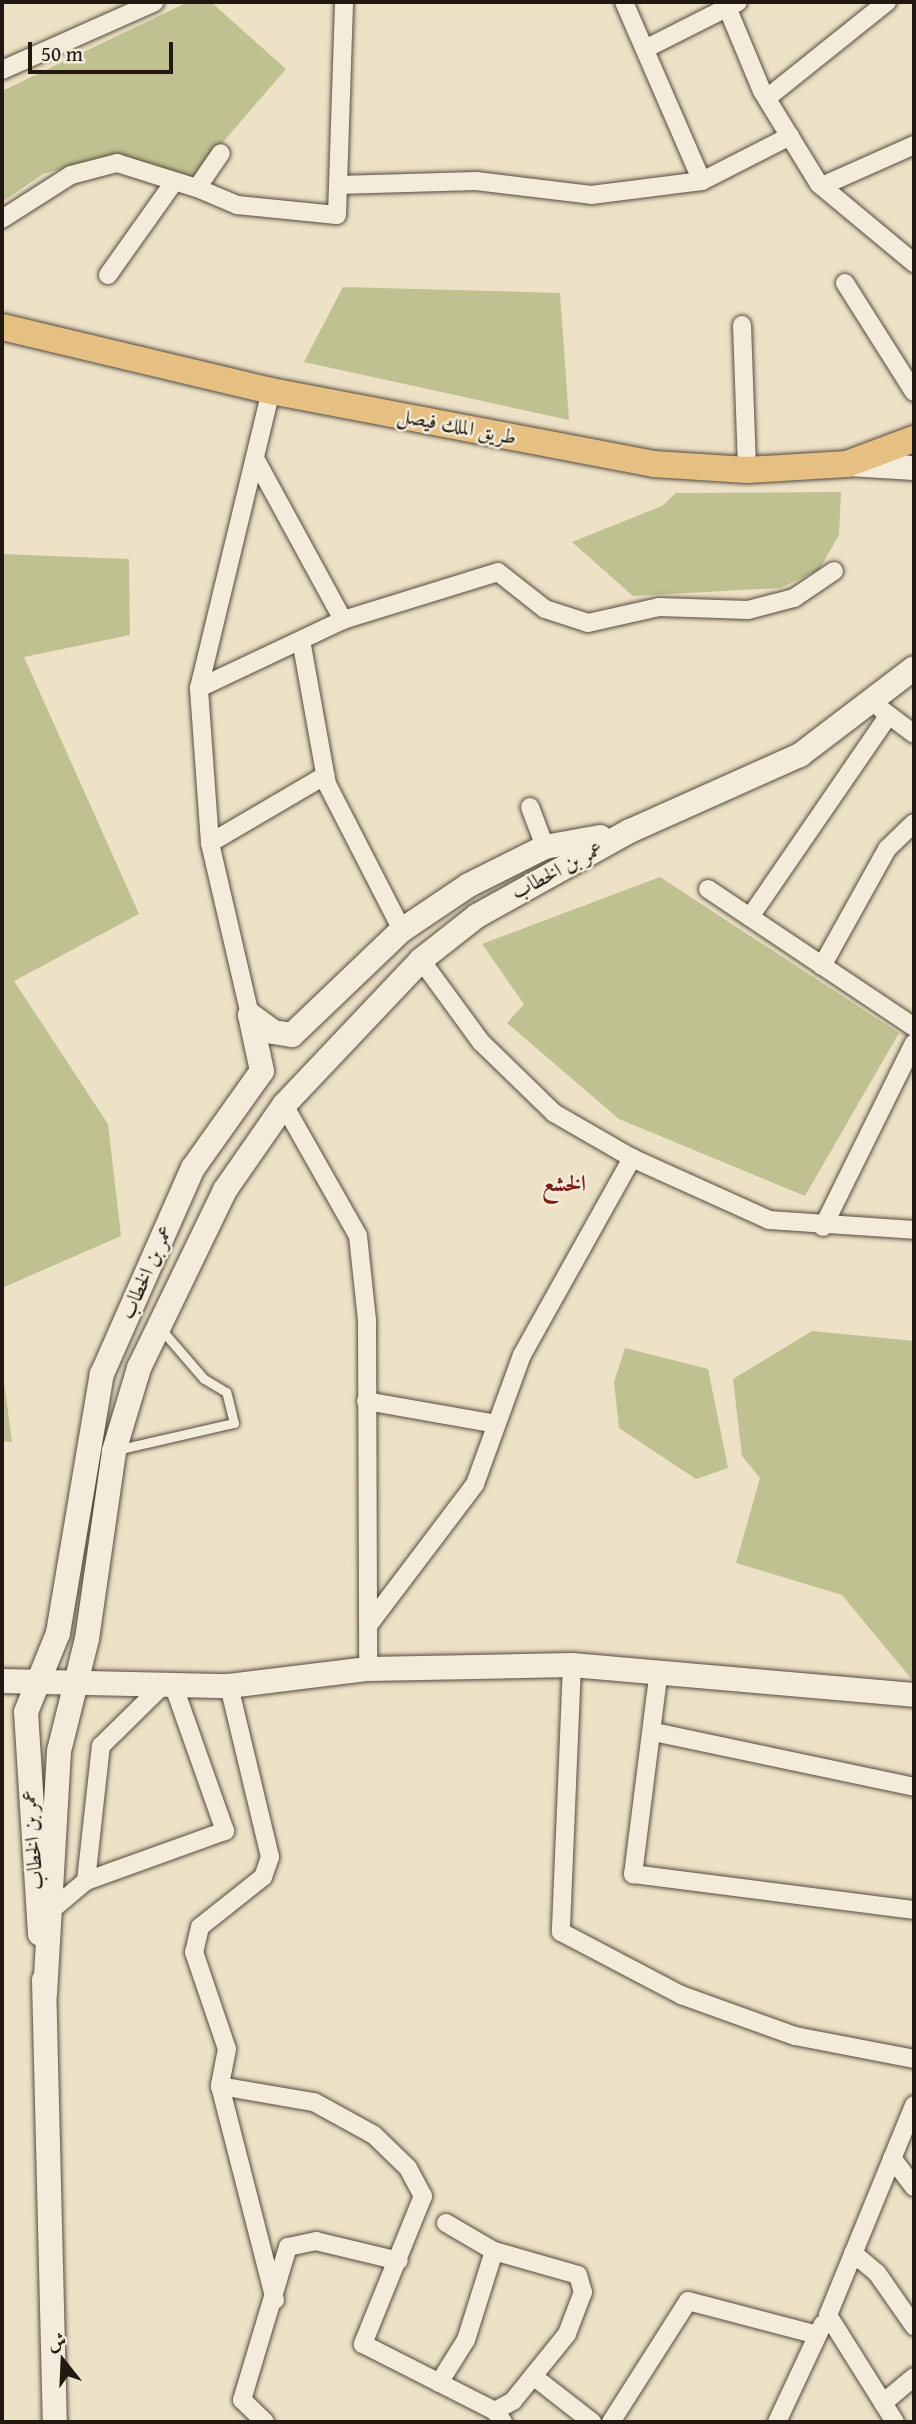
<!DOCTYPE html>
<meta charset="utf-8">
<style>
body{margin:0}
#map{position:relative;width:916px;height:2424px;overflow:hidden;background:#ede1c6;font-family:"Gentium Book Plus",Amiri,serif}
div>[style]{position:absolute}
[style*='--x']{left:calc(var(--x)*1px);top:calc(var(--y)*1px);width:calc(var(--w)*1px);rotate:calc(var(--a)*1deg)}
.green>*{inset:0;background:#bfc190}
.roads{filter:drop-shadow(0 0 2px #544b3e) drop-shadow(0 0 2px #544b3e)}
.lane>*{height:9px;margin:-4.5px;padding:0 4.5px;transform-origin:4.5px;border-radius:4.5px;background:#f3ecda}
.street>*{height:18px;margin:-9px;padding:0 9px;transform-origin:9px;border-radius:9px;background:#f3ecda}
.secondary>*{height:24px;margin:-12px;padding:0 12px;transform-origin:12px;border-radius:12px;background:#f3ecda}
.primary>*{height:26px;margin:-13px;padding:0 13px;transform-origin:13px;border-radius:13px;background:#e6c083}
span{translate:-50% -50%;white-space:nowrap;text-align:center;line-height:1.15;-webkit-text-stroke:5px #f3ecda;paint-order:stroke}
.street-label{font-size:21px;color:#211911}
.neighbourhood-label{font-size:23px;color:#7a1f14;font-weight:700}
.frame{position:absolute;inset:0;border:4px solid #211911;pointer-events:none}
.north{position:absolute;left:28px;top:2326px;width:70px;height:70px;-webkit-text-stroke:5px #f3ecda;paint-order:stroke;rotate:342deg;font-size:19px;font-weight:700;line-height:28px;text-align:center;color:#211911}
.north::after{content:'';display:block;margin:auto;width:24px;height:32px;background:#211911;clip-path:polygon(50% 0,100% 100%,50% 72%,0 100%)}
.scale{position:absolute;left:28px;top:42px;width:145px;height:32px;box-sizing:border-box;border:4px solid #211911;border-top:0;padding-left:9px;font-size:21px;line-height:24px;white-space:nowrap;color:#211911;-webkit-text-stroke:5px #f3ecda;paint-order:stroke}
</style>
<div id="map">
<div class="green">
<i style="clip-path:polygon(188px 2px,211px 2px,286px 69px,192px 178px,114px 154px,43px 174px,2px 202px,2px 91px)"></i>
<i style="clip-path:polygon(343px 287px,560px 293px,569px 420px,304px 362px)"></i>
<i style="clip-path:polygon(841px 492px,839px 535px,819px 570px,780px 588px,633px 596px,572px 542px,662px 506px,676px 493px)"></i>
<i style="clip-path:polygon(2px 554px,129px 559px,130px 635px,24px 657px,139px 914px,14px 981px,108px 1124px,121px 1236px,2px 1288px)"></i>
<i style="clip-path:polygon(660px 877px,899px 1033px,805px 1196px,619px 1119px,507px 1023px,524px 1004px,482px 944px)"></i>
<i style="clip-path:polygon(812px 1331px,914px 1341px,914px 1682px,842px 1595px,736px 1563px,760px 1478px,742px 1456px,733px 1379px)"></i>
<i style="clip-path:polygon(625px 1348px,708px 1369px,728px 1468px,696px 1479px,619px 1428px,614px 1382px)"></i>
<i style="clip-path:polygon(2px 1367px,12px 1442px,2px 1441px)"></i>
</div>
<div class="roads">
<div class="lane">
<i style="--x:116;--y:1450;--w:121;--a:-12.9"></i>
<i style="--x:234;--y:1423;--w:32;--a:-104"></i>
<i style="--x:226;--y:1392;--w:26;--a:-149"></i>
<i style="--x:204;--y:1379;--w:67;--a:-130.8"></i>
</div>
<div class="street">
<i style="--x:624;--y:2;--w:195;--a:66.5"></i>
<i style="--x:727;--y:7;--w:91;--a:67.4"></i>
<i style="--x:762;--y:91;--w:109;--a:58.5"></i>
<i style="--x:819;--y:184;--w:124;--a:39.7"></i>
<i style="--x:645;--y:49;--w:104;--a:-26.8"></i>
<i style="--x:2;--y:70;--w:167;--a:-24"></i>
<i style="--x:767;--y:98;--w:154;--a:-38.7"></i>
<i style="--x:338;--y:185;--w:138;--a:-1.7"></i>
<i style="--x:476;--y:181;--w:116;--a:6.9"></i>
<i style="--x:591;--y:195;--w:112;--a:-7.2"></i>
<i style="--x:702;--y:181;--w:99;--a:-27.1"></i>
<i style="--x:822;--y:186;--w:101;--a:-24"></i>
<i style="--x:197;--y:188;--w:43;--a:23"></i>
<i style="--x:237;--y:205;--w:100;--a:5.7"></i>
<i style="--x:337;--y:215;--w:213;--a:-88.1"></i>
<i style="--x:2;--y:219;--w:82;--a:-32.5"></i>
<i style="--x:71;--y:175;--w:48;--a:-14.6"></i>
<i style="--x:117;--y:163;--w:84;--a:17.4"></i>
<i style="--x:197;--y:188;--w:42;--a:-55.6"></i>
<i style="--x:108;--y:275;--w:114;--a:-54.6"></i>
<i style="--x:845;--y:283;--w:129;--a:57.7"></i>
<i style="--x:742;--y:325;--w:145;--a:88"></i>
<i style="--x:257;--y:462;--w:180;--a:61.4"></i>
<i style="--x:301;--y:640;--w:146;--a:79.8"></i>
<i style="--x:327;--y:784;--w:164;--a:62.8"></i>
<i style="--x:199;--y:688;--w:159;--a:-25.3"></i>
<i style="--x:343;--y:620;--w:162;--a:-17.2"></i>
<i style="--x:498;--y:572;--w:60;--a:38.2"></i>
<i style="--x:545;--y:609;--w:45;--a:18"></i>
<i style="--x:588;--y:623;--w:73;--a:-12.7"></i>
<i style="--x:659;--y:607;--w:89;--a:1.9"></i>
<i style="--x:748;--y:610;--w:48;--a:-14.6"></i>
<i style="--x:794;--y:598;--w:48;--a:-34"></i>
<i style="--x:881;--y:709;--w:41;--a:37.1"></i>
<i style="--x:530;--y:807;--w:43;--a:69.4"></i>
<i style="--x:210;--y:843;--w:134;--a:-30.4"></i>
<i style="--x:708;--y:889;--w:248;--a:33.8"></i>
<i style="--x:750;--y:917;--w:244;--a:-55.5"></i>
<i style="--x:421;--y:960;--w:102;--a:53.8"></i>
<i style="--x:481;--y:1042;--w:102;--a:44.2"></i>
<i style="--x:554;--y:1113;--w:90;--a:30"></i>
<i style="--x:632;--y:1158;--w:150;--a:24.3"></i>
<i style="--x:769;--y:1220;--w:145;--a:3.9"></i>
<i style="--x:822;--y:966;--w:134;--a:-60.9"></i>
<i style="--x:887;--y:849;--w:37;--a:-44"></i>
<i style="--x:250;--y:1015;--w:177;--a:-103.1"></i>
<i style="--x:210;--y:843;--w:155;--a:-94.1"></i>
<i style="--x:199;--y:688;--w:306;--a:-76.4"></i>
<i style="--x:284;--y:1105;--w:150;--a:60.5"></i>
<i style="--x:358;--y:1236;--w:84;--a:83.9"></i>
<i style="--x:367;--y:1320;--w:349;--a:89.8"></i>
<i style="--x:823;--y:1227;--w:205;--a:-63.7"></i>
<i style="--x:366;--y:1401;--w:132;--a:10"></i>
<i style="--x:370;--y:1623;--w:174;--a:-52.9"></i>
<i style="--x:475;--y:1484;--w:137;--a:-70"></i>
<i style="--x:522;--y:1355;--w:226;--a:-60.8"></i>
<i style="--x:572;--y:1665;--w:267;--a:92.4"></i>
<i style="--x:561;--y:1932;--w:136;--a:27.7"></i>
<i style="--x:681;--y:1995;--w:121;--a:19.8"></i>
<i style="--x:795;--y:2036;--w:121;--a:10.9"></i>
<i style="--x:658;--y:1677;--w:199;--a:97.2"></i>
<i style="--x:633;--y:1874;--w:283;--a:7.3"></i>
<i style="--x:229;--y:1686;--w:176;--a:76.5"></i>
<i style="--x:270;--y:1857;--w:21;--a:109"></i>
<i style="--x:263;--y:1877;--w:80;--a:141.6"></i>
<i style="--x:200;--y:1927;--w:26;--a:103"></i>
<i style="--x:194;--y:1952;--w:102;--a:71.2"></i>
<i style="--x:227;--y:2049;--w:38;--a:101"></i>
<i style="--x:220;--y:2086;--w:221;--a:75.6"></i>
<i style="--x:654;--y:1732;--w:266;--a:11.9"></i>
<i style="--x:86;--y:1881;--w:148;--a:-19.8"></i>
<i style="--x:225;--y:1831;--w:153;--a:-109.5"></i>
<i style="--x:54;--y:1908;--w:42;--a:-40.2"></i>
<i style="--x:86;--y:1881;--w:136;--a:-83.7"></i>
<i style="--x:101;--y:1746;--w:84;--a:-44.5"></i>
<i style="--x:220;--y:2086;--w:95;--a:9.7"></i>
<i style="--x:314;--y:2102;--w:68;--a:28.8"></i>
<i style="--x:374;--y:2135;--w:47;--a:44.1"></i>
<i style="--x:408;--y:2168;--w:32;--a:62"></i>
<i style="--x:423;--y:2196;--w:160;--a:112.1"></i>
<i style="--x:363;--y:2344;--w:148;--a:26.9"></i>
<i style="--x:495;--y:2411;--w:14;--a:54"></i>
<i style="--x:892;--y:2158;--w:36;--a:53"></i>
<i style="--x:446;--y:2223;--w:56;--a:30.3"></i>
<i style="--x:494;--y:2251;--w:87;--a:15.9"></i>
<i style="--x:578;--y:2275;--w:18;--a:74"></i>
<i style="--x:583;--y:2292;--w:45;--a:110.9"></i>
<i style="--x:567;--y:2334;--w:86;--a:128.9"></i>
<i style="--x:513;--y:2401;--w:21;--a:151"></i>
<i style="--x:853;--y:2253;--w:31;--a:40"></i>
<i style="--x:877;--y:2273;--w:65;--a:55.1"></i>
<i style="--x:533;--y:2376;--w:75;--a:37.9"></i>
<i style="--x:439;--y:2383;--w:51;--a:-57.9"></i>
<i style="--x:466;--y:2340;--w:93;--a:-72.5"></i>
<i style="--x:883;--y:2403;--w:40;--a:-40"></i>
<i style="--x:265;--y:2422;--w:32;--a:-136"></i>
<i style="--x:242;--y:2400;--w:160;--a:-73.3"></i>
<i style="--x:288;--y:2247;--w:29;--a:-12"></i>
<i style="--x:316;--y:2241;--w:85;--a:13.5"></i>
<i style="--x:611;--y:2422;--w:143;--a:-57.5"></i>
<i style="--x:688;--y:2301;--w:134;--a:14.7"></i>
<i style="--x:777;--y:2422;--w:108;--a:-64.9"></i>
<i style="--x:895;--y:2422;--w:126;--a:-122.1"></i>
<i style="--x:828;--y:2315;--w:227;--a:-67.7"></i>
</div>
<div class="secondary">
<i style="--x:849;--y:464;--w:65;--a:3.5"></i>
<i style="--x:250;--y:1015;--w:29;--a:36"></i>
<i style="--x:273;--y:1032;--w:19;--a:9"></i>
<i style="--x:292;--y:1035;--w:152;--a:-43.7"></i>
<i style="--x:402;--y:930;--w:81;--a:-33.9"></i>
<i style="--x:469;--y:885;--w:85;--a:-26.6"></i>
<i style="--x:545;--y:847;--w:56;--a:-10.3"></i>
<i style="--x:2;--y:1681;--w:227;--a:1.3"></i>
<i style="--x:229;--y:1686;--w:140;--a:-7"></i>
<i style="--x:368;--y:1669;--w:204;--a:-1.1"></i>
<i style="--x:572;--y:1665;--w:343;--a:5"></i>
<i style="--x:40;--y:1934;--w:222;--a:-93.6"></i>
<i style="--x:26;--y:1712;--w:85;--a:-67.9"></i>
<i style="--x:58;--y:1633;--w:263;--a:-80.4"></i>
<i style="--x:102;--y:1374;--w:225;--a:-66.2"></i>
<i style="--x:193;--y:1168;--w:119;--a:-54.6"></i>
<i style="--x:262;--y:1071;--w:57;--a:-102.1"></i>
<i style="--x:44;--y:1980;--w:442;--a:88.6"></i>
<i style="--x:45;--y:1994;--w:243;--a:-86.7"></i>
<i style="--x:59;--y:1751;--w:115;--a:-76"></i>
<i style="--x:87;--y:1639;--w:190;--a:-81.8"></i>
<i style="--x:114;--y:1451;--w:87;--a:-73.2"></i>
<i style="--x:139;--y:1368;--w:198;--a:-64.2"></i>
<i style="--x:225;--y:1190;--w:103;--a:-55.2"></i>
<i style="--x:284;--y:1105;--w:199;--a:-46.6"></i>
<i style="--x:421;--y:960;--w:71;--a:-38.2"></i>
<i style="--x:477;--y:916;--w:175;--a:-29.1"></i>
<i style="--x:630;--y:831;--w:186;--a:-24.1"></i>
<i style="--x:800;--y:755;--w:143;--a:-37.3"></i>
</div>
<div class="primary">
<i style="--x:2;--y:327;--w:277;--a:13.4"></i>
<i style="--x:271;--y:391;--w:390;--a:10.8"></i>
<i style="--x:654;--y:464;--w:93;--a:3.7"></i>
<i style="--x:747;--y:470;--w:100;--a:-3.4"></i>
<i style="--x:847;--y:464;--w:72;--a:-20.5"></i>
</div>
</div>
<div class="street-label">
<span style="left:457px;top:426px;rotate:11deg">طريق الملك فيصل</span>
<span style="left:557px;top:870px;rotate:-28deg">عمر بن الخطاب</span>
<span style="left:146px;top:1272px;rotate:-66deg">عمر بن الخطاب</span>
<span style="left:32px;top:1840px;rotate:-95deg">عمر بن الخطاب</span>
</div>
<div class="neighbourhood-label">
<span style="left:564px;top:1183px">الخشع</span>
</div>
<div class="frame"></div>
<div class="north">ش</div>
<div class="scale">50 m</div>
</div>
